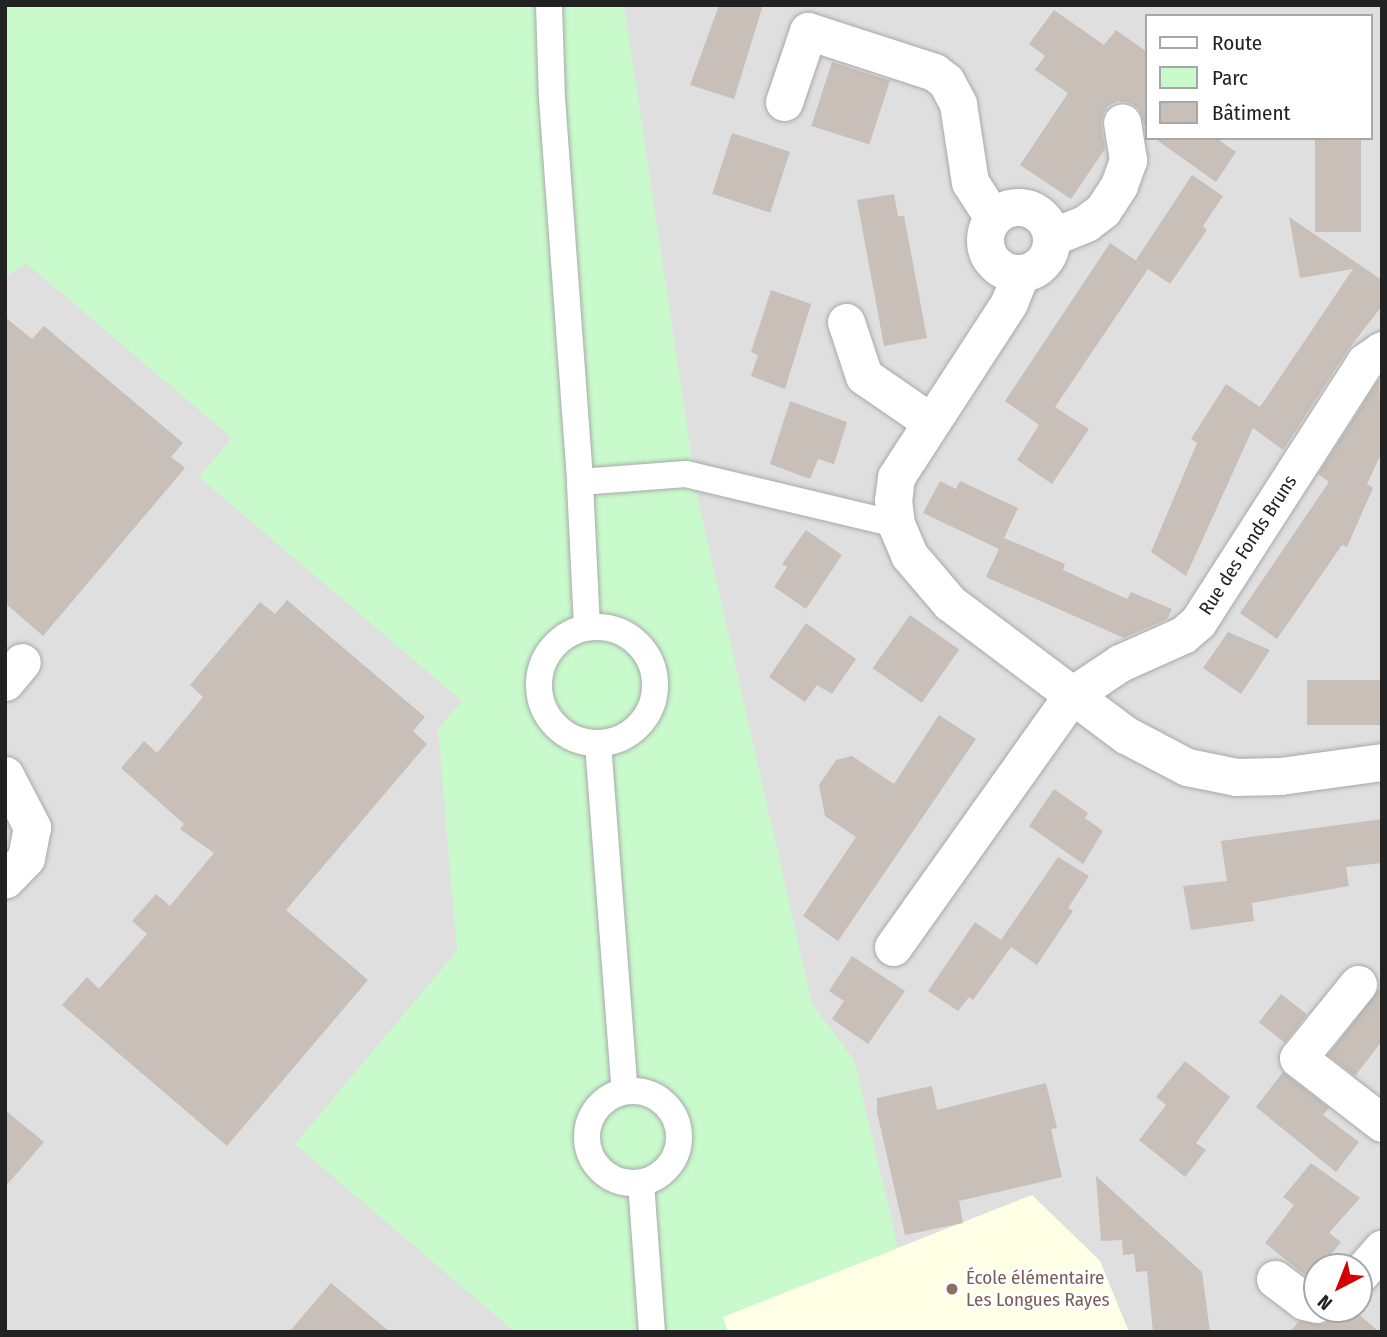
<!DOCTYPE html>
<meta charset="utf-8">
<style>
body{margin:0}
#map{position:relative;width:1387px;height:1337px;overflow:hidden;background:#f2efe9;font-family:"Fira Sans Condensed",sans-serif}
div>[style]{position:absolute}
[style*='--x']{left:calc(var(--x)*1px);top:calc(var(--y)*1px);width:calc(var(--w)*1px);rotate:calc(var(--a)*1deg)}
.residential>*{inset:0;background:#e0dfdf}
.education>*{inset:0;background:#ffffe5}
.park>*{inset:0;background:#c8facc}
.building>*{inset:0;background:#c7bfb8;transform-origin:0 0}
.roads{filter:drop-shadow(0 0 2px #a9a9a9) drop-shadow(0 0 2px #a9a9a9)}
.pedestrian>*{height:26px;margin:-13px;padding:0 13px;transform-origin:13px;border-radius:13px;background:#fff}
.pedestrian>.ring{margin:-13px;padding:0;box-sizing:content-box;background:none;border:26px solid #fff;border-radius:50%}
.minor>*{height:37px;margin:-18.5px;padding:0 18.5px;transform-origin:18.5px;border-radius:18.5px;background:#fff}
.minor>.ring{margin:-18.5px;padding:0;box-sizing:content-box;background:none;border:37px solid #fff;border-radius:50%}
.dots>*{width:19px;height:19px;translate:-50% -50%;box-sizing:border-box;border:4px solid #fff;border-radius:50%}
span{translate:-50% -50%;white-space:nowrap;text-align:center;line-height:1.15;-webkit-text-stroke:5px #fff;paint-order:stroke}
.street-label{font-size:19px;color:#222}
.education-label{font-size:19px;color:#785e54}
.left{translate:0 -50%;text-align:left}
.frame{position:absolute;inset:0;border:7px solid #222;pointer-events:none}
.legend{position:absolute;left:1145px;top:14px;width:228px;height:126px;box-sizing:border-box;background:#fff;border:2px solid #a7a7a7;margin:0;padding:9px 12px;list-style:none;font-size:21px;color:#222}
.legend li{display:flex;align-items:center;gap:14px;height:35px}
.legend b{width:35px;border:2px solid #a7a7a7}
.north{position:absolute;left:1303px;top:1253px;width:70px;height:70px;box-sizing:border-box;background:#fff;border:2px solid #a7a7a7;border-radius:50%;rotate:222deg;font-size:19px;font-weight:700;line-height:28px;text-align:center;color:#222}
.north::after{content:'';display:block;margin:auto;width:24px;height:32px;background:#d40000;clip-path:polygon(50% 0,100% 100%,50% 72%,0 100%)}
</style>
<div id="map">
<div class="residential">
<i style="clip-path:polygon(evenodd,5px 5px,1382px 5px,1382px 1332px,5px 1332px,5px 5px,1147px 16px,1371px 16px,1371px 138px,1147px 138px,1147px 16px,5px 5px,1317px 1267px,1359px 1267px,1359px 1309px,1317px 1309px,1317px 1267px)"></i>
</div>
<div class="education">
<i style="clip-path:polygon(1032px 1195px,1100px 1261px,1129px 1332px,728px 1332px,722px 1317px)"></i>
</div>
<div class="park">
<i style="clip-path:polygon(5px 5px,624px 5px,698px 500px,812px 1004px,854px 1060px,898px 1248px,723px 1317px,728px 1332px,515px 1332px,295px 1144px,457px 951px,438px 729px,462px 701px,199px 477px,232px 438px,26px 263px,5px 277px)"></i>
</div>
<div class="building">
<i style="clip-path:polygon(719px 5px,763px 5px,734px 99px,690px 85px)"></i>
<i style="clip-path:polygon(1054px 10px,1104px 45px,1116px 30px,1147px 52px,1147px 133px,1139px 109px,1130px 103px,1118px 101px,1108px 106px,1103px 114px,1101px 125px,1105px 149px,1071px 199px,1020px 165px,1068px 93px,1035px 70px,1045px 56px,1029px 44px)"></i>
<i style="left:832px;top:62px;width:61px;height:67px;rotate:18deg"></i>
<i style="left:732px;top:133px;width:61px;height:64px;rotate:18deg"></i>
<i style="clip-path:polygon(1154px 138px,1216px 138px,1236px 152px,1216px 182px)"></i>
<i style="left:1315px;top:138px;width:46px;height:94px"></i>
<i style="clip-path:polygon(1192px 175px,1223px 196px,1203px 226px,1207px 230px,1170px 284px,1148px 269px,1055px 407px,1089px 429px,1052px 484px,1017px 460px,1039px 425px,1005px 401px,1110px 243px,1144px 266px,1136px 260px)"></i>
<i style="clip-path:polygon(894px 194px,898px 216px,904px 216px,927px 338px,884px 346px,857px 200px)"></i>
<i style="clip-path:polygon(1289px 217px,1382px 280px,1382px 306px,1347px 351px,1283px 450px,1253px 428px,1186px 576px,1151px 552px,1197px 443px,1191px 439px,1226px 384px,1260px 407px,1353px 269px,1300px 278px)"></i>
<i style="clip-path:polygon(771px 290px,811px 304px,785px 389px,751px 376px,758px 355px,751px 352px)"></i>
<i style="clip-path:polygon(5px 317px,32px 339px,44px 326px,183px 443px,171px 457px,185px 468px,43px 636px,5px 603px)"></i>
<i style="clip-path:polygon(1379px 379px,1382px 452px,1367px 484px,1373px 488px,1347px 547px,1342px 545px,1277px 639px,1240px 613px,1329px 482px,1318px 474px)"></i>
<i style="clip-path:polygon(790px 401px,847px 422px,834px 464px,818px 459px,810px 479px,770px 464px)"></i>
<i style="clip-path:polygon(940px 481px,956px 489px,960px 481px,1018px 508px,999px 549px,923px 513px)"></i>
<i style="clip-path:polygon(806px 530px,842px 555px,806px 609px,774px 587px,787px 567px,782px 564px)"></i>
<i style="clip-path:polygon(1004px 538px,1065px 564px,1063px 570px,1127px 599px,1131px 592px,1172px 609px,1167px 619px,1124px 638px,986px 577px)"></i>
<i style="clip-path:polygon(287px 600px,425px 717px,413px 731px,427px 744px,286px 910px,368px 980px,227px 1146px,62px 1005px,87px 977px,99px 989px,147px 934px,132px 921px,156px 894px,170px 906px,214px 853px,180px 829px,184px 824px,121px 768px,144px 741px,157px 753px,203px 697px,190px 685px,260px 602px,275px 614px)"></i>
<i style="left:910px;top:615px;width:60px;height:65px;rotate:35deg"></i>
<i style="clip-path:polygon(806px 623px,856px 659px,832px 694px,817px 685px,805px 702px,769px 677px)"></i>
<i style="clip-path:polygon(1228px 632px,1270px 650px,1241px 694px,1203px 668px)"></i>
<i style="left:1382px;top:680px;width:45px;height:75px;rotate:90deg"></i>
<i style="clip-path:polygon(939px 715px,976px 739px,838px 941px,803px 916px,856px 837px,825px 816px,819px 785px,836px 760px,852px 756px,894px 784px)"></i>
<i style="clip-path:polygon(1054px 789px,1088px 813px,1085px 818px,1103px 831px,1083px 864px,1029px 826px)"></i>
<i style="clip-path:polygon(1382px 819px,1382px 863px,1346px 867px,1349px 886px,1252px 903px,1254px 921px,1191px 930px,1183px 886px,1227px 881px,1221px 841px)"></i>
<i style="clip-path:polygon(1058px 857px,1089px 876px,1068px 908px,1073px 911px,1037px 965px,1011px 947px,973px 1000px,969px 997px,958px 1011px,928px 991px,975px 922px,1001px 940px)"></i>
<i style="clip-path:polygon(852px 956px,905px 991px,868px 1044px,832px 1019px,844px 1001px,829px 991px)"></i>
<i style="clip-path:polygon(1382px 985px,1382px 1041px,1355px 1076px,1328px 1055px)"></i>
<i style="left:1281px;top:994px;width:33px;height:36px;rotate:38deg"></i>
<i style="clip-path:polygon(1185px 1061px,1230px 1097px,1196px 1143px,1206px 1150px,1185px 1177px,1139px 1140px,1166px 1105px,1156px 1097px)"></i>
<i style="clip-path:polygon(1283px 1072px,1329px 1108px,1323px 1115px,1359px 1142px,1336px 1172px,1256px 1107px)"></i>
<i style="clip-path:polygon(1046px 1083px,1057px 1128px,1051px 1129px,1062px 1177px,959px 1201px,963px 1223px,905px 1235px,877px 1112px,877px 1098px,932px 1086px,937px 1110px)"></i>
<i style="clip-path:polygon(5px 1110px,44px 1142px,5px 1187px)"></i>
<i style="clip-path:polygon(1311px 1163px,1360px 1198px,1329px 1233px,1341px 1242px,1321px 1267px,1317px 1267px,1310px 1279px,1265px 1243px,1294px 1205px,1283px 1197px)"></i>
<i style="clip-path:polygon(1096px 1176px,1202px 1272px,1210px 1332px,1153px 1332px,1147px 1271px,1136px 1272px,1134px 1254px,1123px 1255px,1122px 1240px,1101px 1241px)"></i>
<i style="clip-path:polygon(331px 1283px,390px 1332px,289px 1332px)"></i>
<i style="clip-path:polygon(1337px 1309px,1353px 1309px,1379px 1332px,1290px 1332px,1299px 1321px,1324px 1324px,1333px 1318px)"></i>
</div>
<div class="roads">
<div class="pedestrian">
<i style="--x:549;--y:5;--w:93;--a:88.2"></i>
<i style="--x:552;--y:98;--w:385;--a:85.8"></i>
<i style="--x:587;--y:627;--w:145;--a:-92.8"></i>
<i style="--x:580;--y:482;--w:106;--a:-4.3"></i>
<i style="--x:686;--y:474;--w:216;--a:13.4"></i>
<i class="ring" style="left:539px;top:627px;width:90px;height:90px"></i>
<i style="--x:598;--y:744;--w:348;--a:85.6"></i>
<i class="ring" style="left:587px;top:1091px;width:66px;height:66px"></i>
<i style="--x:641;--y:1183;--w:149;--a:85.8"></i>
</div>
<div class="minor">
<i style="--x:784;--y:102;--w:75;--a:-71.3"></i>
<i style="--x:808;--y:31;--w:133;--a:18"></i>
<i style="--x:934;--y:72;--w:15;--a:37"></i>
<i style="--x:946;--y:81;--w:26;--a:62"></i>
<i style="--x:958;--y:104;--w:79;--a:81.3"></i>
<i style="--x:970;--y:182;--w:43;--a:57.4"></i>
<i class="ring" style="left:985px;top:207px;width:29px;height:29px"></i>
<i style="--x:1052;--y:237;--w:37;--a:-22"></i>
<i style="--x:1086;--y:223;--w:21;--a:-37"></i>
<i style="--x:1103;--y:210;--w:30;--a:-57"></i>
<i style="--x:1119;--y:185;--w:27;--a:-70"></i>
<i style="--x:1128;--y:160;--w:38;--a:-99"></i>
<i style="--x:1021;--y:273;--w:32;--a:112"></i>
<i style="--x:1009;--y:303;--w:207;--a:123"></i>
<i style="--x:896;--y:477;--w:23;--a:97"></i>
<i style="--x:893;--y:500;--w:24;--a:83"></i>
<i style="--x:896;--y:524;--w:34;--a:67"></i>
<i style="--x:909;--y:555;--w:63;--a:49.5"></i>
<i style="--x:950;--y:603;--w:220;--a:36.9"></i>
<i style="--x:1126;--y:735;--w:69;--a:27.7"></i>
<i style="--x:1187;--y:767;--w:50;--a:11.5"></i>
<i style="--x:1236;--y:777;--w:44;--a:-1.3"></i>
<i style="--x:1280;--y:776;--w:103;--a:-7.8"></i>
<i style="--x:846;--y:322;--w:57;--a:71.6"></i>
<i style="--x:864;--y:376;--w:81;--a:34.5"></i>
<i style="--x:5;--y:682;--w:26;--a:-50"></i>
<i style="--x:5;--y:775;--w:59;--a:62.6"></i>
<i style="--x:32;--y:827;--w:32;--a:101"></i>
<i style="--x:26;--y:858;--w:30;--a:134"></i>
<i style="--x:893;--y:947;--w:309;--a:-54.6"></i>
<i style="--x:1072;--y:695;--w:58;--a:-33.7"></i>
<i style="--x:1120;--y:663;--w:69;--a:-24"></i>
<i style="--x:1183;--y:635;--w:20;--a:-41"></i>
<i style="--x:1198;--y:622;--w:309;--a:-57.3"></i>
<i style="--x:1365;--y:362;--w:21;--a:-35"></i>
<i style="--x:1358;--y:984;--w:95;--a:129"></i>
<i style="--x:1298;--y:1058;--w:106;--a:37.7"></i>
<i style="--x:1359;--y:1275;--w:35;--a:-49"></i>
<i style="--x:1275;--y:1279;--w:36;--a:37"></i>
<i style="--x:1304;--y:1301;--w:13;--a:13"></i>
</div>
</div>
<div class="dots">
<i style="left:952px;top:1289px;background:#8d6e63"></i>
</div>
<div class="street-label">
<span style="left:1248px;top:545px;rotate:-57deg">Rue des Fonds Bruns</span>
</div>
<div class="education-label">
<span class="left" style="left:966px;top:1289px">École élémentaire<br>Les Longues Rayes</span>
</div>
<div class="frame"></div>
<ul class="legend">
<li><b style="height:9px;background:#fff"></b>Route</li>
<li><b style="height:19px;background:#c8facc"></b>Parc</li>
<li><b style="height:19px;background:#c7bfb8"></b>Bâtiment</li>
</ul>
<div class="north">N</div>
</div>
